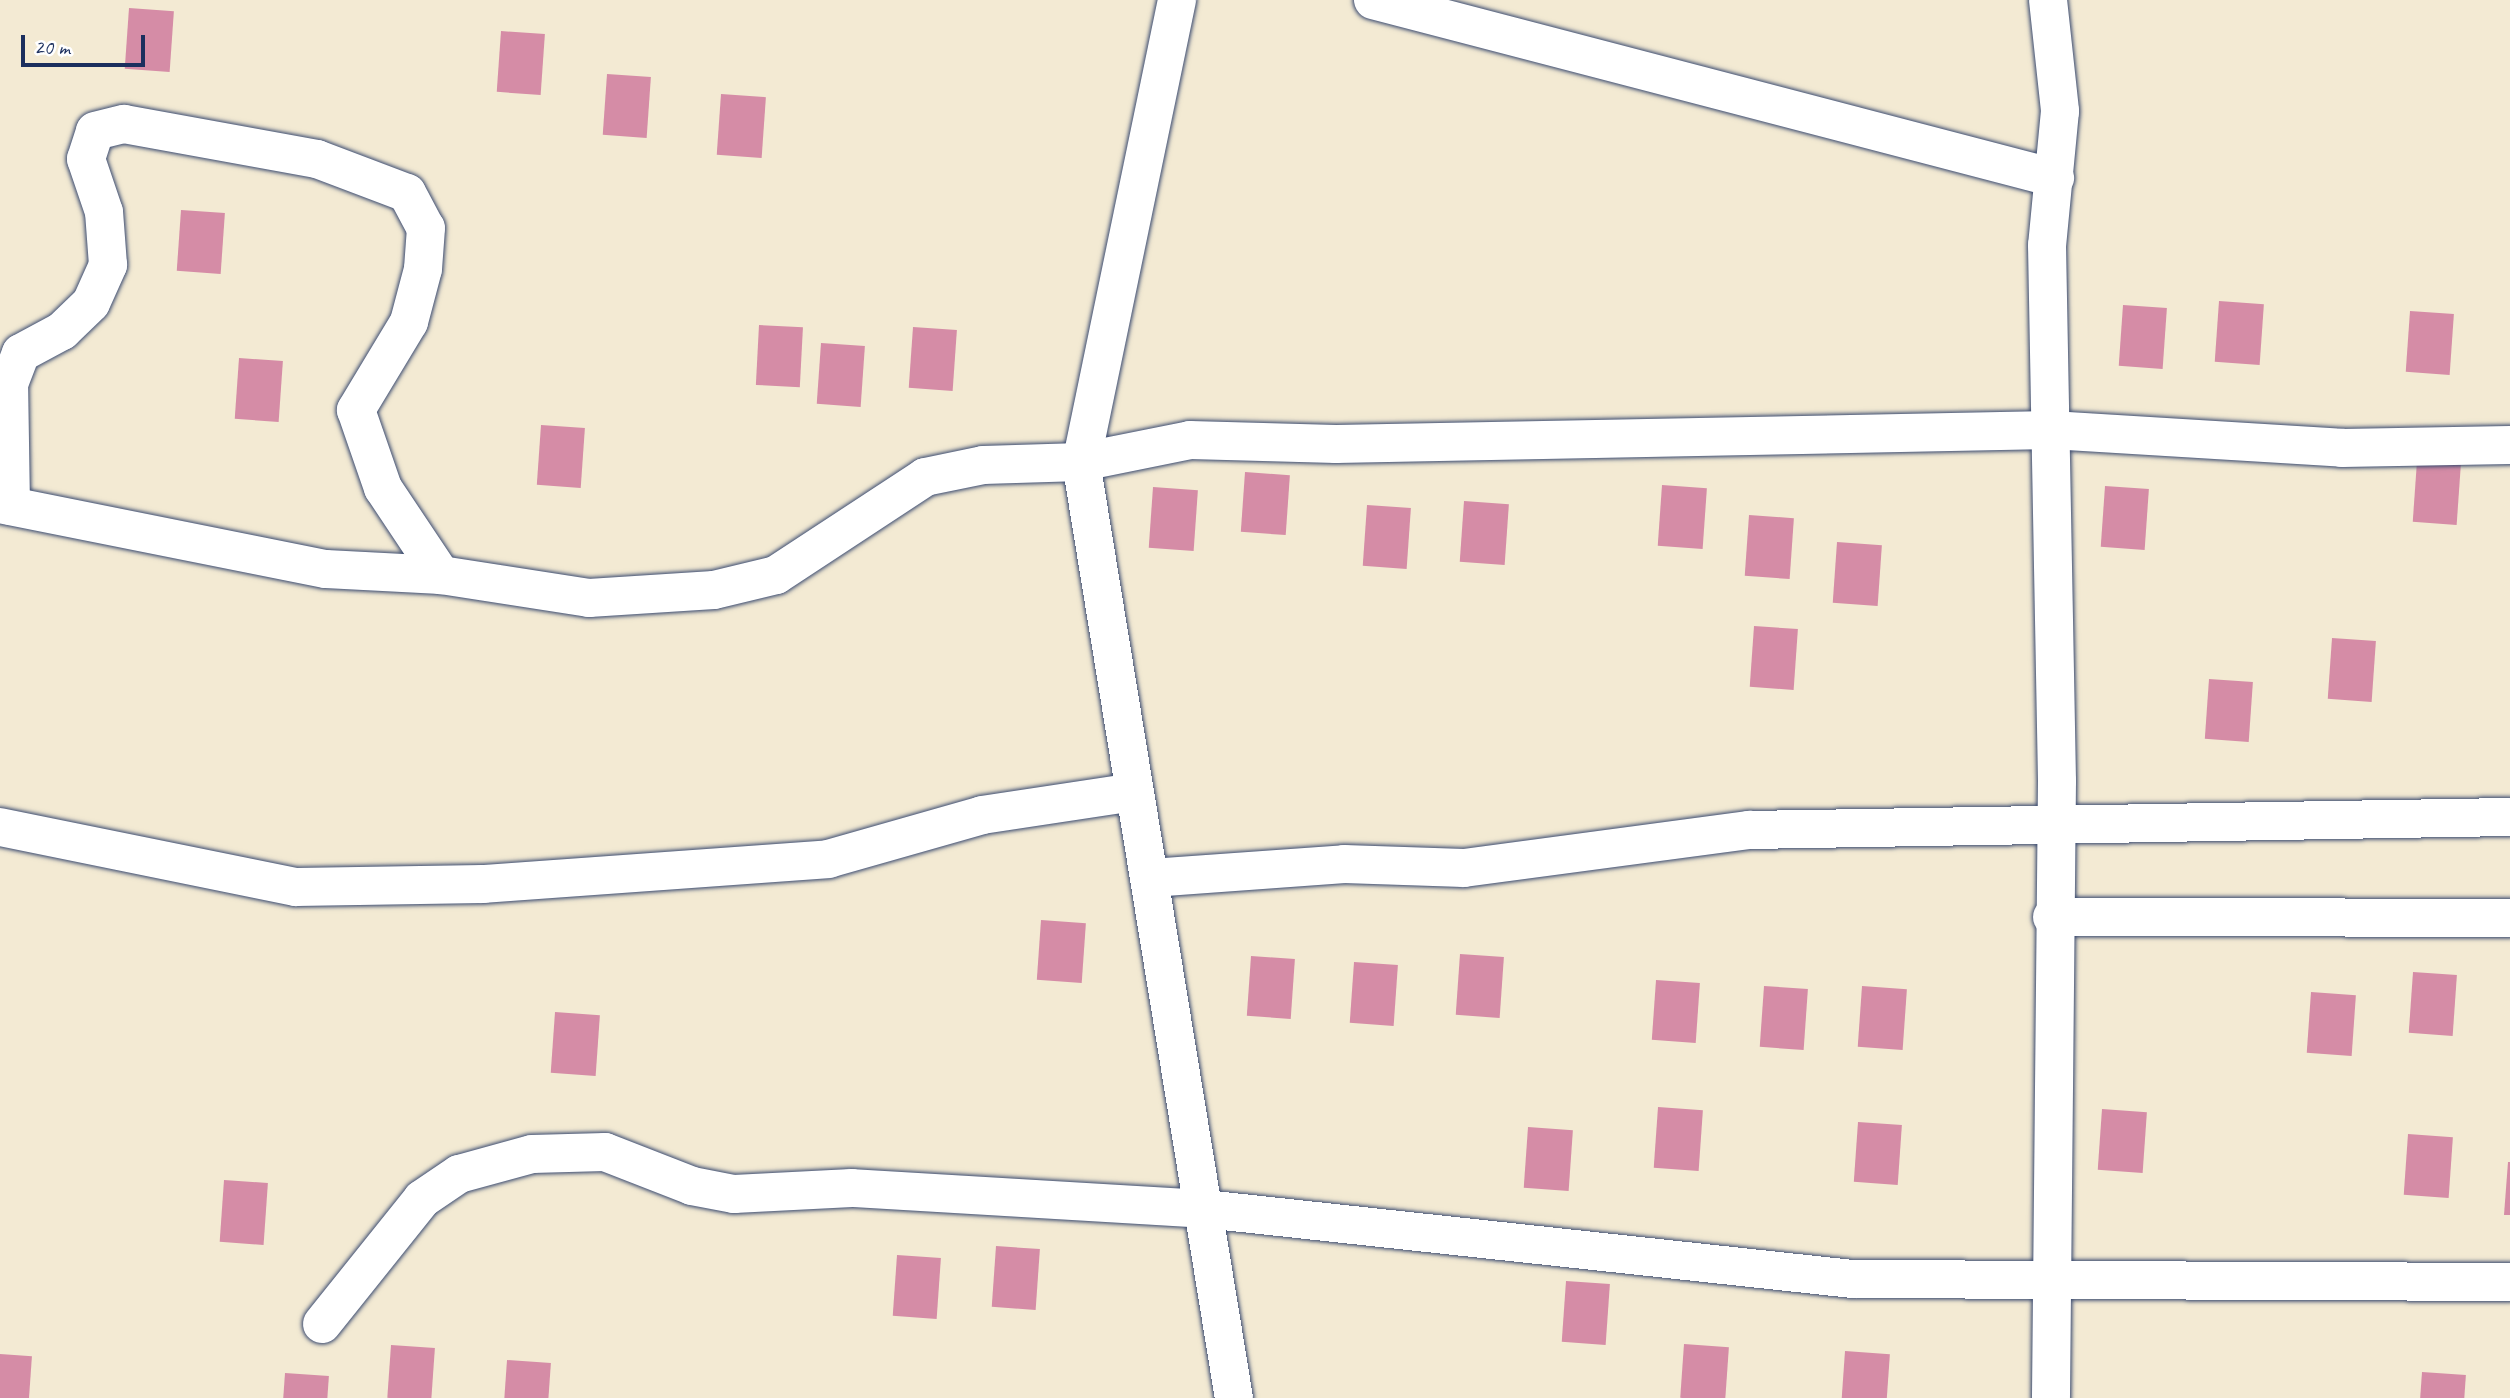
<!DOCTYPE html>
<style>
body{margin:0}
#map{position:relative;width:2510px;height:1398px;overflow:hidden;background:#f3ead3;font-family:Caveat,sans-serif}
div>[style]{position:absolute}
[style*='--x']{left:calc(var(--x)*1px);top:calc(var(--y)*1px);width:calc(var(--w)*1px);rotate:calc(var(--a)*1deg)}
.building>*{inset:0;background:#d58ca6;transform-origin:0 0}
.roads{filter:drop-shadow(0 0 2px #3b4b70) drop-shadow(0 0 2px #3b4b70)}
.minor>*{height:38px;margin:-19px;padding:0 19px;transform-origin:19px;border-radius:19px;background:#fff}
span{translate:-50% -50%;white-space:nowrap;text-align:center;line-height:1.15;-webkit-text-stroke:7px #fff;paint-order:stroke}
.scale{position:absolute;left:21px;top:35px;width:124px;height:32px;box-sizing:border-box;border:4px solid #1b2f5e;border-top:0;padding-left:9px;font-size:21px;line-height:24px;white-space:nowrap;color:#1b2f5e;-webkit-text-stroke:5px #fff;paint-order:stroke}
</style>
<div id="map">
<div class="building">
<i style="left:129px;top:8px;width:45px;height:61px;rotate:4deg"></i>
<i style="left:501px;top:31px;width:44px;height:61px;rotate:4deg"></i>
<i style="left:607px;top:74px;width:44px;height:61px;rotate:4deg"></i>
<i style="left:721px;top:94px;width:45px;height:61px;rotate:4deg"></i>
<i style="left:181px;top:210px;width:44px;height:61px;rotate:4deg"></i>
<i style="left:2219px;top:301px;width:45px;height:61px;rotate:4deg"></i>
<i style="left:2123px;top:305px;width:44px;height:61px;rotate:4deg"></i>
<i style="left:2410px;top:311px;width:44px;height:61px;rotate:4deg"></i>
<i style="left:759px;top:325px;width:44px;height:60px;rotate:3deg"></i>
<i style="left:913px;top:327px;width:44px;height:61px;rotate:4deg"></i>
<i style="left:821px;top:343px;width:44px;height:61px;rotate:4deg"></i>
<i style="left:239px;top:358px;width:44px;height:61px;rotate:4deg"></i>
<i style="left:541px;top:425px;width:44px;height:60px;rotate:4deg"></i>
<i style="left:2417px;top:461px;width:44px;height:61px;rotate:4deg"></i>
<i style="left:1245px;top:472px;width:45px;height:60px;rotate:4deg"></i>
<i style="left:1662px;top:485px;width:45px;height:61px;rotate:4deg"></i>
<i style="left:2105px;top:486px;width:44px;height:61px;rotate:4deg"></i>
<i style="left:1153px;top:487px;width:45px;height:61px;rotate:4deg"></i>
<i style="left:1464px;top:501px;width:45px;height:61px;rotate:4deg"></i>
<i style="left:1367px;top:505px;width:44px;height:61px;rotate:4deg"></i>
<i style="left:1749px;top:515px;width:45px;height:61px;rotate:4deg"></i>
<i style="left:1837px;top:542px;width:45px;height:61px;rotate:4deg"></i>
<i style="left:1754px;top:626px;width:44px;height:61px;rotate:4deg"></i>
<i style="left:2332px;top:638px;width:44px;height:61px;rotate:4deg"></i>
<i style="left:2209px;top:679px;width:44px;height:60px;rotate:4deg"></i>
<i style="left:1041px;top:920px;width:45px;height:60px;rotate:4deg"></i>
<i style="left:1460px;top:954px;width:44px;height:61px;rotate:4deg"></i>
<i style="left:1251px;top:956px;width:44px;height:60px;rotate:4deg"></i>
<i style="left:1354px;top:962px;width:44px;height:61px;rotate:4deg"></i>
<i style="left:2413px;top:972px;width:44px;height:61px;rotate:4deg"></i>
<i style="left:1656px;top:980px;width:44px;height:60px;rotate:4deg"></i>
<i style="left:1764px;top:986px;width:44px;height:61px;rotate:4deg"></i>
<i style="left:1862px;top:986px;width:45px;height:61px;rotate:4deg"></i>
<i style="left:2311px;top:992px;width:45px;height:61px;rotate:4deg"></i>
<i style="left:555px;top:1012px;width:45px;height:61px;rotate:4deg"></i>
<i style="left:1658px;top:1107px;width:45px;height:61px;rotate:4deg"></i>
<i style="left:2102px;top:1109px;width:45px;height:61px;rotate:4deg"></i>
<i style="left:1858px;top:1122px;width:44px;height:60px;rotate:4deg"></i>
<i style="left:1528px;top:1127px;width:45px;height:61px;rotate:4deg"></i>
<i style="left:2408px;top:1134px;width:45px;height:61px;rotate:4deg"></i>
<i style="clip-path:polygon(2508px 1162px,2510px 1162px,2510px 1215px,2504px 1215px)"></i>
<i style="left:224px;top:1180px;width:44px;height:62px;rotate:4deg"></i>
<i style="left:996px;top:1246px;width:44px;height:61px;rotate:4deg"></i>
<i style="left:897px;top:1255px;width:44px;height:61px;rotate:4deg"></i>
<i style="left:1566px;top:1281px;width:44px;height:61px;rotate:4deg"></i>
<i style="left:1684px;top:1344px;width:45px;height:54px;rotate:4deg"></i>
<i style="left:391px;top:1345px;width:44px;height:53px;rotate:4deg"></i>
<i style="left:1845px;top:1351px;width:45px;height:47px;rotate:4deg"></i>
<i style="left:0;top:1354px;width:32px;height:44px;rotate:4deg"></i>
<i style="left:507px;top:1360px;width:44px;height:38px;rotate:4deg"></i>
<i style="left:2422px;top:1372px;width:44px;height:26px;rotate:4deg"></i>
<i style="left:285px;top:1373px;width:44px;height:25px;rotate:4deg"></i>
</div>
<div class="roads">
<div class="minor">
<i style="--x:1177;--y:0;--w:472;--a:101.7"></i>
<i style="--x:1081;--y:462;--w:948;--a:80.72"></i>
<i style="--x:1373;--y:0;--w:705;--a:14.63"></i>
<i style="--x:2048;--y:0;--w:112;--a:83.8"></i>
<i style="--x:2060;--y:111;--w:135;--a:95.5"></i>
<i style="--x:2047;--y:245;--w:536;--a:88.93"></i>
<i style="--x:2057;--y:781;--w:617;--a:90.56"></i>
<i style="--x:0;--y:504;--w:332;--a:11.3"></i>
<i style="--x:326;--y:569;--w:115;--a:3"></i>
<i style="--x:441;--y:575;--w:150;--a:8.8"></i>
<i style="--x:589;--y:598;--w:125;--a:-3.7"></i>
<i style="--x:714;--y:590;--w:64;--a:-13.6"></i>
<i style="--x:776;--y:575;--w:178;--a:-33.3"></i>
<i style="--x:925;--y:477;--w:59;--a:-11.7"></i>
<i style="--x:983;--y:465;--w:98;--a:-1.8"></i>
<i style="--x:1081;--y:462;--w:111;--a:-11.4"></i>
<i style="--x:1190;--y:440;--w:146;--a:1.6"></i>
<i style="--x:1336;--y:444;--w:715;--a:-1.12"></i>
<i style="--x:2051;--y:430;--w:292;--a:3.5"></i>
<i style="--x:2342;--y:448;--w:168;--a:-1"></i>
<i style="--x:11;--y:506;--w:122;--a:-90.9"></i>
<i style="--x:9;--y:384;--w:33;--a:-69"></i>
<i style="--x:21;--y:353;--w:47;--a:-28.2"></i>
<i style="--x:62;--y:331;--w:40;--a:-44"></i>
<i style="--x:91;--y:303;--w:42;--a:-65.9"></i>
<i style="--x:108;--y:265;--w:53;--a:-94.3"></i>
<i style="--x:104;--y:212;--w:56;--a:-108.8"></i>
<i style="--x:86;--y:159;--w:29;--a:-72"></i>
<i style="--x:95;--y:131;--w:30;--a:-14"></i>
<i style="--x:124;--y:124;--w:196;--a:10.3"></i>
<i style="--x:317;--y:159;--w:96;--a:20.7"></i>
<i style="--x:407;--y:193;--w:40;--a:62"></i>
<i style="--x:426;--y:228;--w:41;--a:94.2"></i>
<i style="--x:423;--y:269;--w:55;--a:104.8"></i>
<i style="--x:409;--y:322;--w:103;--a:121.1"></i>
<i style="--x:356;--y:410;--w:83;--a:70.9"></i>
<i style="--x:383;--y:488;--w:105;--a:56.3"></i>
<i style="--x:0;--y:827;--w:302;--a:11.5"></i>
<i style="--x:296;--y:887;--w:187;--a:-0.9"></i>
<i style="--x:483;--y:884;--w:346;--a:-4.1"></i>
<i style="--x:828;--y:859;--w:160;--a:-15.9"></i>
<i style="--x:982;--y:815;--w:154;--a:-8.6"></i>
<i style="--x:1151;--y:878;--w:194;--a:-4.1"></i>
<i style="--x:1344;--y:864;--w:120;--a:1.9"></i>
<i style="--x:1464;--y:868;--w:288;--a:-7.6"></i>
<i style="--x:1749;--y:830;--w:761;--a:-0.98"></i>
<i style="--x:2052;--y:917;--w:458;--a:0.1"></i>
<i style="--x:322;--y:1324;--w:160;--a:-51.3"></i>
<i style="--x:422;--y:1199;--w:45;--a:-34"></i>
<i style="--x:459;--y:1174;--w:76;--a:-15.3"></i>
<i style="--x:532;--y:1154;--w:73;--a:-1.6"></i>
<i style="--x:605;--y:1152;--w:93;--a:21.3"></i>
<i style="--x:692;--y:1186;--w:43;--a:10.8"></i>
<i style="--x:734;--y:1194;--w:118;--a:-2.9"></i>
<i style="--x:852;--y:1188;--w:354;--a:3.4"></i>
<i style="--x:1205;--y:1209;--w:652;--a:6.17"></i>
<i style="--x:1853;--y:1279;--w:657;--a:0.26"></i>
</div>
</div>
<div class="scale">20 m</div>
</div>
